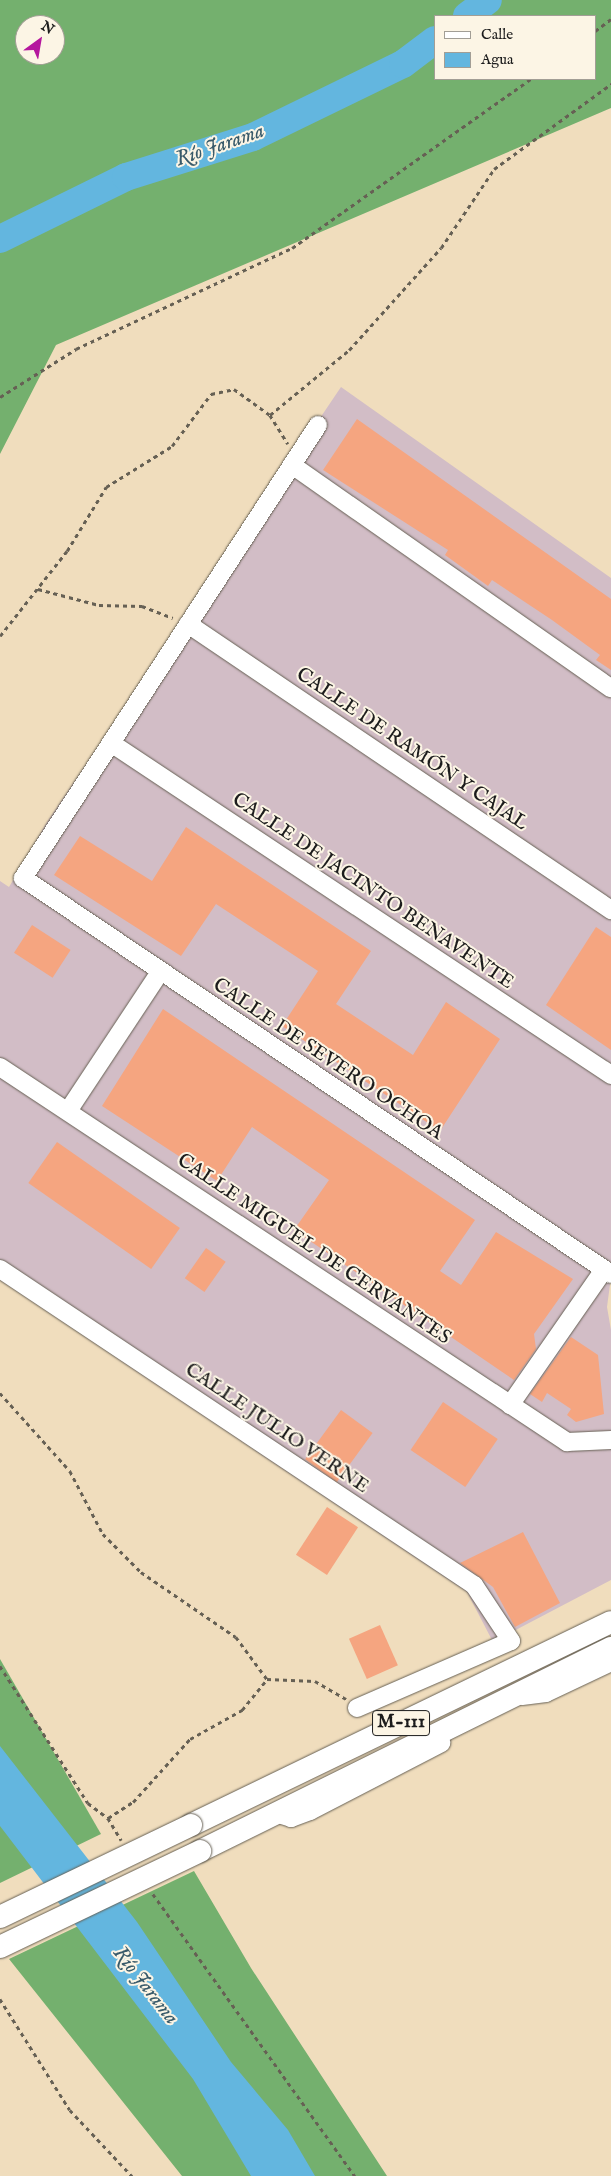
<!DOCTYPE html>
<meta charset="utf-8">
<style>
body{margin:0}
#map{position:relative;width:611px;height:2176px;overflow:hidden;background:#f0ddbd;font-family:"IM FELL English",serif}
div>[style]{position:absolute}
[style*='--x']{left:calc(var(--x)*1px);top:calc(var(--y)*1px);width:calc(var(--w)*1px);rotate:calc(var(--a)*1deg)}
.industrial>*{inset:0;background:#d2bdc6}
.forest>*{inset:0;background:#74b06e}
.water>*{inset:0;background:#63b6df}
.river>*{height:28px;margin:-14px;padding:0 14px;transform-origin:14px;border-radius:14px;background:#63b6df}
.building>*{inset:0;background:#f5a580;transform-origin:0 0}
.path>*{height:2.5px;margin-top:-1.25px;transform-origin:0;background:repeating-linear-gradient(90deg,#666054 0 4px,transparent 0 8px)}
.roads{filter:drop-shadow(0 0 1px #666054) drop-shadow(0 0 1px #666054)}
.minor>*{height:18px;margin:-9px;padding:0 9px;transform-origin:9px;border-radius:9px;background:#fff}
.major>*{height:22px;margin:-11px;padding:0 11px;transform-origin:11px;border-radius:11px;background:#fff}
.bridges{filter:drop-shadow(0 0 1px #666054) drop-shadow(0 0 1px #666054)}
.major-bridge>*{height:22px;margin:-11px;padding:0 11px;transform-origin:11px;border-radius:11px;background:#fff}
span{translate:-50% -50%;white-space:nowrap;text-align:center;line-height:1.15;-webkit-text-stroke:4px #fcf5e5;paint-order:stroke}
.shield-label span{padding:1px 4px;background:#fcf5e5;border:1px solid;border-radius:4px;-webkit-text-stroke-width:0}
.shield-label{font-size:19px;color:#1c1c1c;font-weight:700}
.street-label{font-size:20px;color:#1c1c1c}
.water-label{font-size:21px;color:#385a6a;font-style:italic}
.legend{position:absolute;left:434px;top:15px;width:162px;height:65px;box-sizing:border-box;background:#fcf5e5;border:1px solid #a29e95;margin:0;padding:6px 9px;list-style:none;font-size:15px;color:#1c1c1c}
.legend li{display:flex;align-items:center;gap:10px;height:25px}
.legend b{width:25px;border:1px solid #a29e95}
.north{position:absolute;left:15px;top:15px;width:50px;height:50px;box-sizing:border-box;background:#fcf5e5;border:1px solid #a29e95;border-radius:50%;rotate:32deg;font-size:14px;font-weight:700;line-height:20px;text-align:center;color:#1c1c1c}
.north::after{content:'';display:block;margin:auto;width:18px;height:22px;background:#b5179e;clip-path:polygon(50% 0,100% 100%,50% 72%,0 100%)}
</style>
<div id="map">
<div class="industrial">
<i style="clip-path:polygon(341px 387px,611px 578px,611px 1277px,607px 1307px,611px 1330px,611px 1580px,493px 1642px,467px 1592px,0 1280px,0 881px,9px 887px,47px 822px)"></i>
</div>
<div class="forest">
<i style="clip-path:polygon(evenodd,0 0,611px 0,611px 108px,56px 345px,0 454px,0 0,435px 16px,595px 16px,595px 79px,435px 79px,435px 16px,0 0,25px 25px,55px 25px,55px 55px,25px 55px,25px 25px)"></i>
<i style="clip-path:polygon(0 1659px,101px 1834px,0 1883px)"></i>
<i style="clip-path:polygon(194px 1871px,251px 1968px,387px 2176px,182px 2176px,9px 1959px)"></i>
</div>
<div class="water">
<i style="clip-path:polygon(0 1746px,137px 1922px,231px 2062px,288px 2130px,315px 2176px,251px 2176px,193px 2079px,0 1826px)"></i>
</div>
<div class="river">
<i style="--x:467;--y:16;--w:26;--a:-37"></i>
<i style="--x:0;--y:239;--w:140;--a:-26.2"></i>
<i style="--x:126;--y:177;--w:133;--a:-17.5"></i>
<i style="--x:253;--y:137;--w:167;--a:-26"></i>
<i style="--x:403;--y:64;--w:40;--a:-37"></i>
</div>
<div class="building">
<i style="clip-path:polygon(357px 419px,611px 599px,611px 670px,596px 660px,600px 655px,552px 620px,492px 580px,488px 586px,445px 555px,448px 550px,323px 470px)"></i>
<i style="clip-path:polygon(186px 827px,371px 951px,336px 1004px,413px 1055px,446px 1002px,500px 1039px,440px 1131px,282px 1026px,318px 971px,280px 946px,216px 904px,181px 956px,54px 875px,80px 836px,152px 881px)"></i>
<i style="left:32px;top:925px;width:46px;height:33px;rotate:33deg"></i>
<i style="clip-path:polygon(596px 927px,611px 937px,611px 1050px,546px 1005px)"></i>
<i style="clip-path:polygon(163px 1009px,475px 1220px,440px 1271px,461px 1285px,496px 1232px,573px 1279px,534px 1334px,536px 1349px,514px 1380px,294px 1230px,329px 1180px,252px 1127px,217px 1181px,102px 1106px)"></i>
<i style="left:57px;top:1142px;width:150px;height:50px;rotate:35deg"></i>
<i style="left:206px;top:1248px;width:24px;height:37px;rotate:35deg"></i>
<i style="clip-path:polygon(571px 1337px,598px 1355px,604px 1414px,576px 1422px,567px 1415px,571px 1409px,547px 1393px,542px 1402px,530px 1394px)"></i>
<i style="left:443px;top:1402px;width:66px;height:58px;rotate:34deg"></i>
<i style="left:341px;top:1410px;width:39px;height:61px;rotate:36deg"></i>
<i style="left:327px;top:1507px;width:37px;height:57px;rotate:33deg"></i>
<i style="clip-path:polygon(523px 1532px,560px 1603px,515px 1627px,493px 1587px,460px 1563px)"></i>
<i style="left:380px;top:1625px;width:44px;height:34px;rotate:66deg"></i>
</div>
<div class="path">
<i style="--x:595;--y:31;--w:20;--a:-37"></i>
<i style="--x:0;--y:397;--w:90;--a:-32.3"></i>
<i style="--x:76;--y:349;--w:238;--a:-25.1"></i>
<i style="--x:292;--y:248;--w:293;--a:-35.3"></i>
<i style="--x:270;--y:415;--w:102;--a:-39.4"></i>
<i style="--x:349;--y:350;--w:137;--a:-48"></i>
<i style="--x:441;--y:248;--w:95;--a:-56.1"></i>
<i style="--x:494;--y:169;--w:145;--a:-36"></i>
<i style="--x:38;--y:589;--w:63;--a:14.7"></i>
<i style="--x:99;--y:605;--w:43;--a:1.3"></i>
<i style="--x:142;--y:606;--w:33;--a:21"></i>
<i style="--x:0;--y:636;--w:108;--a:-51.8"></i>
<i style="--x:67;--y:551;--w:75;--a:-58.6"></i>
<i style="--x:106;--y:487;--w:78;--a:-31.8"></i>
<i style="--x:172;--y:446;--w:65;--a:-53.1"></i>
<i style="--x:211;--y:394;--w:24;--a:-12"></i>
<i style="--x:234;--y:389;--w:44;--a:35.8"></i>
<i style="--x:270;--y:415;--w:34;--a:58"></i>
<i style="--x:0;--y:1393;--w:105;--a:48.1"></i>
<i style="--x:70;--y:1471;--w:71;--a:62.4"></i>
<i style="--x:103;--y:1534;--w:54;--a:45"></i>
<i style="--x:141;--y:1572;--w:115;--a:34.4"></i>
<i style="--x:236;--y:1637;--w:52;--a:53.6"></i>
<i style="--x:0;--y:1666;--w:163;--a:57.3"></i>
<i style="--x:88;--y:1803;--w:25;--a:37"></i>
<i style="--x:108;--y:1818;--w:26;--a:59"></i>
<i style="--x:108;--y:1818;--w:30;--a:-33"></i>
<i style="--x:133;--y:1802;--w:85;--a:-47.9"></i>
<i style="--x:190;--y:1739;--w:60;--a:-29.1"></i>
<i style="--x:242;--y:1710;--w:40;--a:-51"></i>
<i style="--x:267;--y:1679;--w:48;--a:2.4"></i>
<i style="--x:315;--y:1681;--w:36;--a:30"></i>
<i style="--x:153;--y:1894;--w:347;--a:54.4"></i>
<i style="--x:0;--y:1999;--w:131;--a:57.8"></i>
<i style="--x:70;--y:2110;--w:91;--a:46.8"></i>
</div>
<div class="roads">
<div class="minor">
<i style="--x:318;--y:425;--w:541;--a:123.07"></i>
<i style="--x:23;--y:878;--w:709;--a:33.96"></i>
<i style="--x:292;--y:465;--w:389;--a:35"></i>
<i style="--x:188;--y:624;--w:511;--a:34.06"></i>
<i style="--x:111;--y:743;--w:600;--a:33.58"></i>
<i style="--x:0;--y:1067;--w:680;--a:33.48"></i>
<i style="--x:567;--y:1442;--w:44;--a:-2.6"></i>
<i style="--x:68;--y:1111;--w:167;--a:-56.5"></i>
<i style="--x:0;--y:1269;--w:570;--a:33.69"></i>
<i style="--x:474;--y:1585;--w:67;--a:56.5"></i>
<i style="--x:511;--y:1641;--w:168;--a:156.5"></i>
<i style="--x:510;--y:1405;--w:165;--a:-55.2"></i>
<i style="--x:522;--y:1696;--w:24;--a:-7"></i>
<i style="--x:546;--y:1693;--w:72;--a:-25.5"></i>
<i style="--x:275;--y:1813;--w:17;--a:17"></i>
<i style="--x:291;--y:1818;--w:20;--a:-20"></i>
<i style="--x:310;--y:1811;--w:148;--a:-27.4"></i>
</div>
<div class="major">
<i style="--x:191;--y:1825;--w:466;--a:-25.8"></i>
<i style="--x:200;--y:1851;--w:458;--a:-26.3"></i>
</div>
</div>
<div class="bridges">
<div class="major-bridge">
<i style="--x:0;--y:1917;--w:212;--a:-25.7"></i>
<i style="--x:0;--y:1947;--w:222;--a:-25.6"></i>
</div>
</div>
<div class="shield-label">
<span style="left:401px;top:1723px">M-111</span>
</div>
<div class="street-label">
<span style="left:412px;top:749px;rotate:34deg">CALLE DE RAMÓN Y CAJAL</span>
<span style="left:373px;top:891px;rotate:34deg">CALLE DE JACINTO BENAVENTE</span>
<span style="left:328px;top:1059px;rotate:34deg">CALLE DE SEVERO OCHOA</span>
<span style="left:314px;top:1249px;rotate:34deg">CALLE MIGUEL DE CERVANTES</span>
<span style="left:277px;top:1428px;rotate:34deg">CALLE JULIO VERNE</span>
</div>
<div class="water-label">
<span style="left:220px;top:146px;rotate:-19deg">Río Jarama</span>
<span style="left:145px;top:1986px;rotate:52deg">Río Jarama</span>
</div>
<ul class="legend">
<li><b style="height:6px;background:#fff"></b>Calle</li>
<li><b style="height:14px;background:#63b6df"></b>Agua</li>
</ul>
<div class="north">N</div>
</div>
